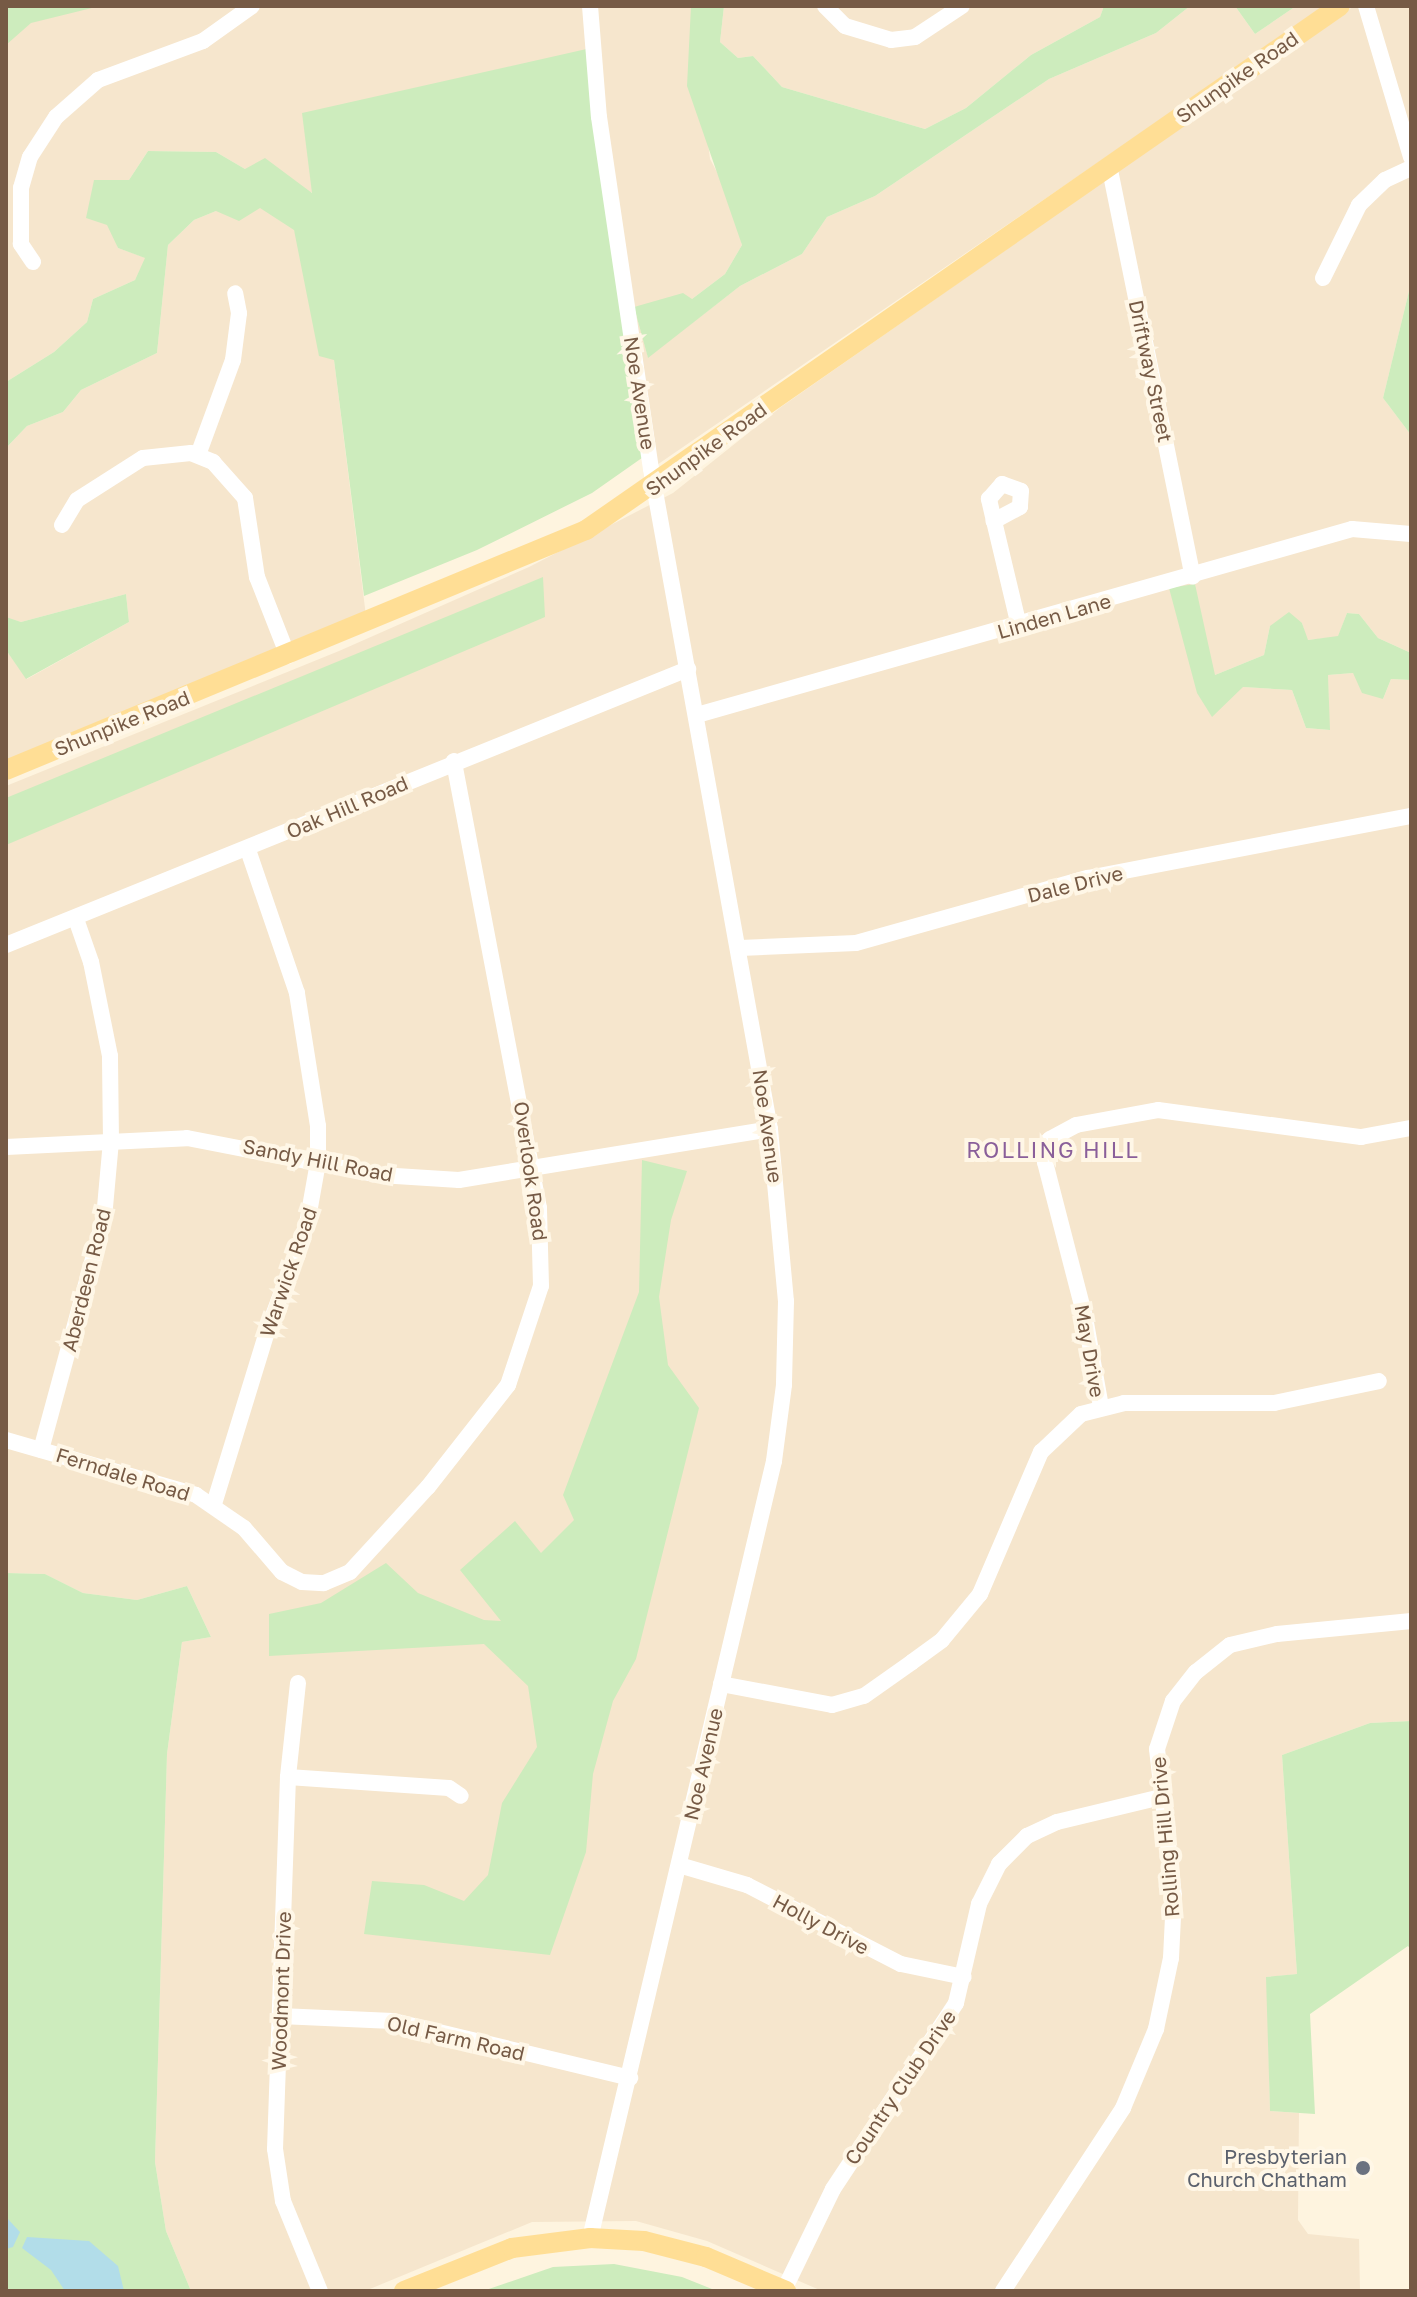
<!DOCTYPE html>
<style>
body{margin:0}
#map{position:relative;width:1417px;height:2297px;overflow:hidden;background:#fef4df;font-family:"Golos Text",sans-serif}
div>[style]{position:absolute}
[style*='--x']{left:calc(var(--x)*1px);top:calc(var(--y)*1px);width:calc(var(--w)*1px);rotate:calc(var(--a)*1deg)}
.residential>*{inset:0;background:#f6e6cd}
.green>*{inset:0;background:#cdecbd}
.water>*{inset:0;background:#b2dde9}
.minor>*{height:16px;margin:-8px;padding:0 8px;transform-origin:8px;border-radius:8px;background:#fff}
.major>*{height:20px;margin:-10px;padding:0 10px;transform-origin:10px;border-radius:10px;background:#ffde95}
.dots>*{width:22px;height:22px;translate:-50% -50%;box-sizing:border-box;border:4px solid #fff7e7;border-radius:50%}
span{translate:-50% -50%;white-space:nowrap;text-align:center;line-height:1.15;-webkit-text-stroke:8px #fff7e7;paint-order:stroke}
.street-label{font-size:20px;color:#765a45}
.worship-label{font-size:20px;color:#5b616d}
.right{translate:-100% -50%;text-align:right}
.neighbourhood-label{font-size:22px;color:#8a5f9a;letter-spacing:2px}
.frame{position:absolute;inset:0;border:8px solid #765a45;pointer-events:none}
</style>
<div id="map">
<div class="residential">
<i style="clip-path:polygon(6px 6px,691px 6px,710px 159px,728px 193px,742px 245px,725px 274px,692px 299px,634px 307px,648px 357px,740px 286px,802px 254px,827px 217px,875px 196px,1049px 79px,1156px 33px,1190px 6px,1235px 6px,1255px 34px,1296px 6px,1326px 6px,651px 469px,599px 117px,313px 193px,245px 169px,216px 152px,148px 151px,129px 180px,94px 180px,118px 248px,146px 258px,135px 280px,93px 299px,87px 322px,54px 352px,6px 382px)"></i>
<i style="clip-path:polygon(724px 6px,1104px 6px,1100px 17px,1031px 55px,966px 108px,925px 129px,782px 87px,753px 56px,738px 58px,720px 42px)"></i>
<i style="clip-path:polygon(1354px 6px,1411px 6px,1411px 283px,1383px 398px,1411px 435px,1411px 653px,1378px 638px,1359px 614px,1347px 613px,1338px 637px,1307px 640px,1302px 623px,1270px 626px,1264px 655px,1215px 675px,1197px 693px,1243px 687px,1292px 690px,1306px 728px,1329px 730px,1328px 675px,1353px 673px,1383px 699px,1391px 679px,1411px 680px,1411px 1721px,1370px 1723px,1282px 1755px,1297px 1974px,1267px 1977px,1270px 2111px,1299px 2113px,1298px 2220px,1308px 2234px,1359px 2239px,1360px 2291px,822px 2291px,707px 2241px,636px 2221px,532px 2222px,365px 2291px,191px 2291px,166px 2231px,155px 2162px,167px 1754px,182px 1642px,211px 1637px,187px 1586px,137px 1600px,83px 1593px,45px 1574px,6px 1573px,6px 786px,339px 651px,529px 567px,673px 493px,781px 407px)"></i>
<i style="clip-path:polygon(260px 207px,294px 229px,334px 360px,367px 624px,6px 770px,6px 650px,27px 679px,129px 622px,126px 594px,21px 622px,7px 618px,6px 448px,27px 426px,63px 412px,81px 390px,157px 353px,168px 245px,194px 220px,216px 211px)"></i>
</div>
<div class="green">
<i style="clip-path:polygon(6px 6px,100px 6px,31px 23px,6px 45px)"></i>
<i style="clip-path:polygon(691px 6px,724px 6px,720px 42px,738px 58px,753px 56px,782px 87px,925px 129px,966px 108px,1031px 55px,1100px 17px,1104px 6px,1190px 6px,1156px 33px,1049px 79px,875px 196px,827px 217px,802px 254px,740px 286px,648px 358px,634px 307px,683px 293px,692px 299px,725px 274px,742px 245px,687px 86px)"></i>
<i style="clip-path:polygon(1235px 6px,1296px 6px,1255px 34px)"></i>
<i style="clip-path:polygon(591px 48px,649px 453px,592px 493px,477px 550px,364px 596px,334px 360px,319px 356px,294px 230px,260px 208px,239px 221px,216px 211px,194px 220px,168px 245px,157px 353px,81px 390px,63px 412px,27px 426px,6px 448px,6px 382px,54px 352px,87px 322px,93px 299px,135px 280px,145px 258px,118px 248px,107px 225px,86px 218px,94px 180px,129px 180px,148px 151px,216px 152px,245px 169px,265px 158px,312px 193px,302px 113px)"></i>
<i style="clip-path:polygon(1411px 283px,1411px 435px,1383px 398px)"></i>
<i style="clip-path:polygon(543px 577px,545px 617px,6px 845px,6px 798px)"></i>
<i style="clip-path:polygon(1195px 584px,1215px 675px,1264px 655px,1270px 626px,1289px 612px,1302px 623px,1308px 640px,1338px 636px,1347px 613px,1359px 614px,1378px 638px,1411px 653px,1411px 680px,1391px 679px,1383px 699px,1362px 693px,1353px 673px,1328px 675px,1330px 730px,1306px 728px,1292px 690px,1243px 687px,1212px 717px,1197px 693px,1169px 588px)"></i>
<i style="clip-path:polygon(126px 594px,129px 622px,26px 679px,6px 650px,6px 617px,21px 622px)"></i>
<i style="clip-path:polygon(642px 1160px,687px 1171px,671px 1220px,659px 1297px,668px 1365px,699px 1408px,636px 1659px,613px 1701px,593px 1774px,586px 1852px,550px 1955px,364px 1934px,372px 1881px,424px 1885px,464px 1901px,488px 1875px,502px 1803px,537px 1747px,528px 1686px,484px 1644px,269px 1656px,269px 1614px,321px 1603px,386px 1563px,418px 1593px,484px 1620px,501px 1621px,460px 1570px,515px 1521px,541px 1553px,574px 1520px,563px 1495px,639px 1292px)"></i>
<i style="clip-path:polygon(6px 1573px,45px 1574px,83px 1593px,137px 1600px,187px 1586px,211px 1637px,182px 1642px,167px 1754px,155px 2162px,166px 2231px,191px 2291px,6px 2291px)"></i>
<i style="clip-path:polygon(1411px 1721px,1411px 1950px,1408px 1946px,1310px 2014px,1315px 2114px,1270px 2111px,1266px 1977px,1297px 1974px,1282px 1755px,1370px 1723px)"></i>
<i style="clip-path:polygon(614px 2264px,682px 2277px,717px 2291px,483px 2291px,553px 2267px)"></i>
</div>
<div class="water">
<i style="clip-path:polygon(6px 2217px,20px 2232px,13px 2247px,6px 2249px)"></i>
<i style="clip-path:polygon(27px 2237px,89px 2241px,118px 2266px,124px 2291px,65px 2291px,51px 2270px,22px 2248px)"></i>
</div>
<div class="minor">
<i style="--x:590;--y:6;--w:111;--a:85.4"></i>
<i style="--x:599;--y:117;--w:356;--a:81.6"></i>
<i style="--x:651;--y:469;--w:671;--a:79.78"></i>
<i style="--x:770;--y:1129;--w:173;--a:84.7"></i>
<i style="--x:786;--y:1301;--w:84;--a:91.4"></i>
<i style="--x:784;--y:1385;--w:77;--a:97.5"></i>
<i style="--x:774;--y:1461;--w:798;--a:103.32"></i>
<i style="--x:825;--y:6;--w:28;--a:45"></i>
<i style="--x:845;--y:26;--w:48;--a:16.9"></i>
<i style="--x:891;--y:40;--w:24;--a:-7"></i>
<i style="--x:915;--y:37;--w:56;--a:-33.4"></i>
<i style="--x:1366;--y:6;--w:158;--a:73.4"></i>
<i style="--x:1109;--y:165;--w:420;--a:78.5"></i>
<i style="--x:33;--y:262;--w:22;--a:-124"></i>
<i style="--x:21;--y:244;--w:56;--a:-90"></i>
<i style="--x:21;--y:188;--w:32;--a:-74"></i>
<i style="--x:30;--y:157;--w:48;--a:-57"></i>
<i style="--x:56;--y:117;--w:56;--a:-41.4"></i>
<i style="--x:98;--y:80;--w:112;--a:-20.4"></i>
<i style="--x:203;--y:41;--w:60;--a:-35.5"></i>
<i style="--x:1323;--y:278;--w:81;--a:-63.7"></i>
<i style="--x:1359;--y:205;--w:36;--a:-44"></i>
<i style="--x:1385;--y:180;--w:29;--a:-25"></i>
<i style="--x:198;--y:455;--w:101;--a:-69.8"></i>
<i style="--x:233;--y:360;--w:47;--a:-82.7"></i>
<i style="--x:239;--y:313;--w:20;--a:-101"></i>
<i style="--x:1002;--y:484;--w:20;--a:20"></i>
<i style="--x:1021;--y:491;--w:16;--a:94"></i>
<i style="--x:1020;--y:507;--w:30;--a:152"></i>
<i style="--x:994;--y:521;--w:23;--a:-103"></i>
<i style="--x:989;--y:499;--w:20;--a:-49"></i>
<i style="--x:994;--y:521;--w:108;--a:76.6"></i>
<i style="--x:62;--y:525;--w:29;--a:-59"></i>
<i style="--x:77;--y:500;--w:78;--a:-32.5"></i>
<i style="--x:143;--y:458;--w:48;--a:-5.9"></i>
<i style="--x:191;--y:453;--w:24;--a:22"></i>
<i style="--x:213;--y:462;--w:48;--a:48.4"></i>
<i style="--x:245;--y:498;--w:80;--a:81.4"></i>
<i style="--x:257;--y:577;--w:85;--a:68.6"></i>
<i style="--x:697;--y:715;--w:681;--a:-15.85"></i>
<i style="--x:1352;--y:529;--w:59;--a:4.8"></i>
<i style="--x:6;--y:945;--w:736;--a:-22.03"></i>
<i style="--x:740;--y:948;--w:116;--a:-2.5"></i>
<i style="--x:856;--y:943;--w:241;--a:-15.7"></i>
<i style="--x:1088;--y:878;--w:329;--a:-10.9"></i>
<i style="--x:6;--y:1147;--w:181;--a:-2.8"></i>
<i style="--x:187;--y:1138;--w:197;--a:10.9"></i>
<i style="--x:380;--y:1175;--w:79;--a:3.6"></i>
<i style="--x:459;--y:1180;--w:315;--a:-9.3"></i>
<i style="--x:1101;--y:1407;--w:91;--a:-100.1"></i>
<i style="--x:1085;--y:1317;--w:160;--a:-104.5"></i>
<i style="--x:1045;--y:1162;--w:17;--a:-93"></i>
<i style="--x:1044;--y:1145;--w:8;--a:-45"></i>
<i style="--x:1050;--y:1139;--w:30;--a:-28"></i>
<i style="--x:1076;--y:1125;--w:83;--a:-10.4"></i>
<i style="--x:1158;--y:1110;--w:205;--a:7.6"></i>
<i style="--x:1361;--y:1137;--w:51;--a:-10.2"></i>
<i style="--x:6;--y:1440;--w:198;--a:16.1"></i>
<i style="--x:196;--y:1495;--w:58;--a:34.5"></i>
<i style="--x:244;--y:1528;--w:58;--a:49.2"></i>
<i style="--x:282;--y:1572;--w:22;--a:27"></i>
<i style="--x:302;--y:1582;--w:22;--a:3"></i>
<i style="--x:324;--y:1583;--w:28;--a:-23"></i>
<i style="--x:350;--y:1572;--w:115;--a:-47.5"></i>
<i style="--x:428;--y:1487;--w:130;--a:-51.9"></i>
<i style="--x:508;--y:1385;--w:104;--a:-71.6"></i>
<i style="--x:541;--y:1286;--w:78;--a:-91.5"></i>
<i style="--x:539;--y:1208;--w:455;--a:-100.8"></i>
<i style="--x:41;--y:1450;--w:240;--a:-74.8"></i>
<i style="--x:104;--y:1218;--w:77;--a:-84.8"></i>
<i style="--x:111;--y:1141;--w:85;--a:-90.7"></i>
<i style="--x:110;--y:1056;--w:96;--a:-101.4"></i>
<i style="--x:91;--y:962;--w:46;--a:-109.2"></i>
<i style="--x:214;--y:1504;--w:180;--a:-72.9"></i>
<i style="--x:267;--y:1332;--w:115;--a:-69.7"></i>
<i style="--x:307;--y:1224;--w:63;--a:-79.9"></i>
<i style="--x:318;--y:1162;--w:36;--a:-90"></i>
<i style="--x:318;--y:1126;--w:135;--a:-99"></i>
<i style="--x:297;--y:993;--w:151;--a:-108.9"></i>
<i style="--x:298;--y:1683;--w:95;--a:96.1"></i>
<i style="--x:288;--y:1777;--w:372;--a:92"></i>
<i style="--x:275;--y:2149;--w:53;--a:81.3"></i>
<i style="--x:283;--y:2201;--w:97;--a:67.7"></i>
<i style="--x:721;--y:1684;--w:113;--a:10.7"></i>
<i style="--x:832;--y:1705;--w:33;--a:-16"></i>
<i style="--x:864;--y:1696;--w:59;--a:-35.3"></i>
<i style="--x:912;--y:1662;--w:37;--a:-36"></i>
<i style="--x:942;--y:1640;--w:60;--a:-50.4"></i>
<i style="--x:980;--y:1594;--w:155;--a:-66.8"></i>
<i style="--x:1041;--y:1452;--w:55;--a:-43.5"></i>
<i style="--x:1081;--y:1414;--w:44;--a:-14.3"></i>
<i style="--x:1124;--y:1403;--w:150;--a:0"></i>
<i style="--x:1274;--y:1403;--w:107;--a:-11.8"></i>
<i style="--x:288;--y:1777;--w:161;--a:3.9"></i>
<i style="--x:449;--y:1788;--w:14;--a:34"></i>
<i style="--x:679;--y:1865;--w:71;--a:16.4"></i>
<i style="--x:747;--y:1885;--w:173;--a:27.2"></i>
<i style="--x:901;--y:1964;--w:64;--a:11.7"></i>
<i style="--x:280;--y:2016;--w:113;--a:2.5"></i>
<i style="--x:393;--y:2021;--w:244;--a:13.5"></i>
<i style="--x:784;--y:2290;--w:112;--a:-64.1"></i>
<i style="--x:833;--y:2189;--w:223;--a:-56.5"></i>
<i style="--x:956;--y:2003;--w:102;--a:-76.9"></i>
<i style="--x:979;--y:1904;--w:45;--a:-63.4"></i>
<i style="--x:999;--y:1864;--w:40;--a:-45"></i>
<i style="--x:1027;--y:1836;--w:33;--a:-25"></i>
<i style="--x:1057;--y:1822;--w:107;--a:-13.5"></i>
<i style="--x:1003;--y:2291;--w:219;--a:-56.7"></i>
<i style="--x:1123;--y:2108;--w:86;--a:-67.3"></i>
<i style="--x:1156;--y:2029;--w:73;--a:-78.1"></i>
<i style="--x:1171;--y:1958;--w:62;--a:-87.2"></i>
<i style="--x:1174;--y:1896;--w:148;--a:-96.6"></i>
<i style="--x:1157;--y:1749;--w:51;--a:-71.6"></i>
<i style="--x:1173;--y:1701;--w:37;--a:-52"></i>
<i style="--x:1196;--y:1672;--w:43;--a:-38.5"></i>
<i style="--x:1230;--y:1645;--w:48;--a:-13.2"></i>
<i style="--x:1277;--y:1634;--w:135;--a:-5.5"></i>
</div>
<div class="major">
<i style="--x:6;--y:770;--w:628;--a:-22.48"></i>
<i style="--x:586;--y:530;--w:918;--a:-34.8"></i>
<i style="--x:404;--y:2291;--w:116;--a:-21.7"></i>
<i style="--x:512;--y:2248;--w:79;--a:-7.3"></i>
<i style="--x:590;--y:2238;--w:54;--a:3.2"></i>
<i style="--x:644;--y:2241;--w:64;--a:14.5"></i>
<i style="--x:706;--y:2257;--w:87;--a:23"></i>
</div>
<div class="dots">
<i style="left:1363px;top:2168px;background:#6b7280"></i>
</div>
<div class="street-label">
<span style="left:1237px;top:77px;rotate:-35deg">Shunpike Road</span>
<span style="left:1151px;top:371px;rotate:78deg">Driftway Street</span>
<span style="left:640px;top:393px;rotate:81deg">Noe Avenue</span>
<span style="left:706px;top:449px;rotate:-36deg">Shunpike Road</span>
<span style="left:1054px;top:616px;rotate:-16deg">Linden Lane</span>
<span style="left:122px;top:723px;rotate:-22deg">Shunpike Road</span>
<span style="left:347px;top:807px;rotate:-23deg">Oak Hill Road</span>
<span style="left:1075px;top:884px;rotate:-14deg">Dale Drive</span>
<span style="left:768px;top:1126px;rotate:82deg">Noe Avenue</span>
<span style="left:318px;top:1160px;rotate:11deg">Sandy Hill Road</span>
<span style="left:531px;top:1171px;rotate:82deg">Overlook Road</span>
<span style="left:288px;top:1272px;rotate:-71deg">Warwick Road</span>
<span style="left:86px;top:1280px;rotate:-76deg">Aberdeen Road</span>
<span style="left:1090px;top:1351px;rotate:80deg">May Drive</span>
<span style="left:123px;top:1474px;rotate:17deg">Ferndale Road</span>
<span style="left:703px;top:1764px;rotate:-77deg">Noe Avenue</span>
<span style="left:1165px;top:1837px;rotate:-95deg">Rolling Hill Drive</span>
<span style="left:821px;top:1924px;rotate:28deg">Holly Drive</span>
<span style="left:281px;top:1991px;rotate:-88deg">Woodmont Drive</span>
<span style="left:456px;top:2038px;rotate:13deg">Old Farm Road</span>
<span style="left:900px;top:2087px;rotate:-56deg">Country Club Drive</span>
</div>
<div class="worship-label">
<span class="right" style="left:1347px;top:2168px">Presbyterian<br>Church Chatham</span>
</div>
<div class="neighbourhood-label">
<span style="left:1053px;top:1150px">ROLLING HILL</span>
</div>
<div class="frame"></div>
</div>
